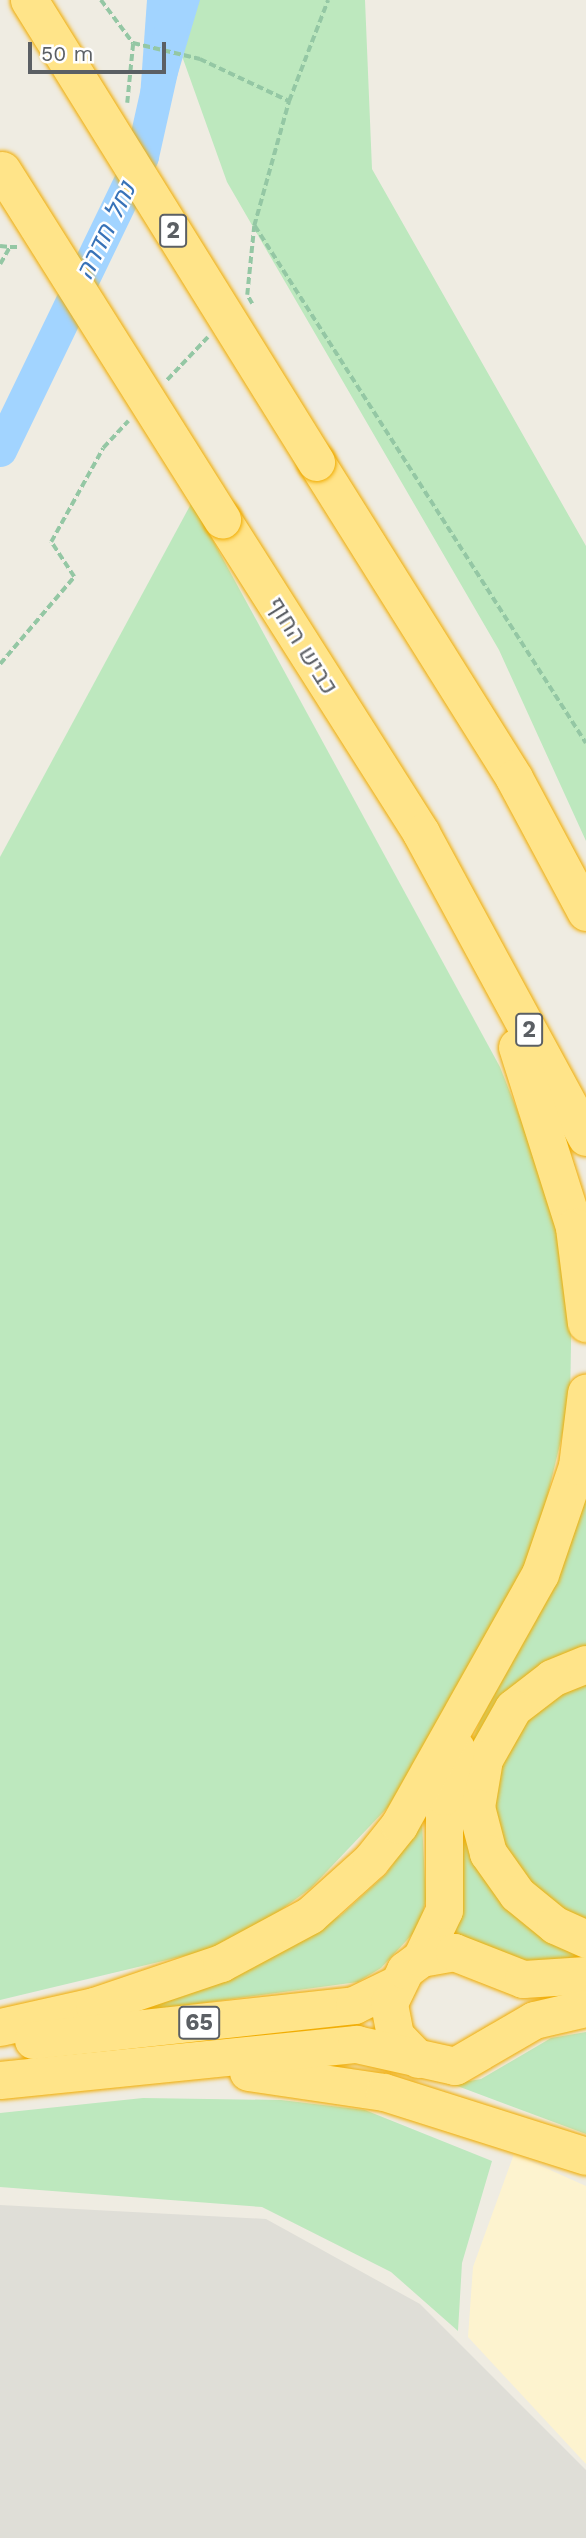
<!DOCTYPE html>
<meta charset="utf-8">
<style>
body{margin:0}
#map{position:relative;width:586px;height:2538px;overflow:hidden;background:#efece2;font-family:"Work Sans",Heebo,sans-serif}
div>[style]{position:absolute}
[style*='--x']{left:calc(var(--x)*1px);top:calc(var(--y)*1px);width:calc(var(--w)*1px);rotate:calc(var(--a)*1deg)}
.industrial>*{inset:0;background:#dfded7}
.green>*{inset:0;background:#bde8be}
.sand>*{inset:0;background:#fdf3cf}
.water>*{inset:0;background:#a2d4ff}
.river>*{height:33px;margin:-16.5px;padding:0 16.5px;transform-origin:16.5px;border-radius:16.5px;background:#a2d4ff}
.path>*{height:3.5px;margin-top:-1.75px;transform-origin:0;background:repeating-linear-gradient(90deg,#94c7a4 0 7px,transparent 0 10.5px)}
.roads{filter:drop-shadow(0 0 2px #f1ac00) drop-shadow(0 0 2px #f1ac00)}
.highway>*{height:37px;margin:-18.5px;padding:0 18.5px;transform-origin:18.5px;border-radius:18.5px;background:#ffe489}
.bridges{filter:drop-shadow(0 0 2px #f1ac00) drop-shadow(0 0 2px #f1ac00)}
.highway-bridge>*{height:37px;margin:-18.5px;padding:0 18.5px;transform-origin:18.5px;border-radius:18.5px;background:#ffe489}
span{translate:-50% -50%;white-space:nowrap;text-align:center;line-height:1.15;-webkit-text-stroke:5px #fff;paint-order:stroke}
.shield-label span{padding:2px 5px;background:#fff;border:2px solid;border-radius:5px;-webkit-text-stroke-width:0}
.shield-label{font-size:23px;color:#5b5f64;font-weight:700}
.street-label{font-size:24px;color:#5b5f64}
.water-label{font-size:26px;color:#3873b8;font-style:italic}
.scale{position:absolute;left:28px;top:42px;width:138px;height:32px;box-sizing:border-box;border:4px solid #5b5f64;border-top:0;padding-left:9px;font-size:21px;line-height:24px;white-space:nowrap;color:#5b5f64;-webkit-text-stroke:5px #fff;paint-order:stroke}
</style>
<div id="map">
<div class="industrial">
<i style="clip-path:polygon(0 2205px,266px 2219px,420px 2304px,586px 2470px,586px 2538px,0 2538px)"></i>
</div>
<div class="green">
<i style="clip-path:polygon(162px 0,365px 0,372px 169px,586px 546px,586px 841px,499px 650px,227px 182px)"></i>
<i style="clip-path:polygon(192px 502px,500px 1067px,541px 1171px,572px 1286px,570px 1403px,535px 1547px,389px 1806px,311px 1888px,234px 1944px,0 2000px,0 857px)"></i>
<i style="clip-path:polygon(586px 1497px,586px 1652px,574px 1654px,464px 1808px,586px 1952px,586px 1962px,540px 1966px,444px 1931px,455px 1787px,494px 1684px)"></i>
<i style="clip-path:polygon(586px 1677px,586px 1925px,543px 1901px,500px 1848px,492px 1786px,523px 1717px)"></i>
<i style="clip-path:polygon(422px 1823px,426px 1899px,420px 1926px,381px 1968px,358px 1982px,135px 2012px,297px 1942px,341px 1915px,386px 1874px)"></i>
<i style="clip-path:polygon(586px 2032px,586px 2134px,452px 2084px,481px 2079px,551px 2038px)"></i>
<i style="clip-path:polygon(143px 2098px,281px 2100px,365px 2110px,492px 2161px,462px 2263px,458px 2331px,391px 2272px,262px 2207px,0 2187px,0 2113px)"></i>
</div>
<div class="sand">
<i style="clip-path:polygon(514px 2154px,586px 2186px,586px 2464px,468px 2337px,473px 2267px)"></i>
</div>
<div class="water">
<i style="clip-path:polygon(147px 0,200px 0,164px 120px,139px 111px)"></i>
</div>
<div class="river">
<i style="--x:0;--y:450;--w:326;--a:-64.2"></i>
<i style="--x:142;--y:156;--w:160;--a:-77.4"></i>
</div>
<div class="path">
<i style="--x:101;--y:0;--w:54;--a:53.3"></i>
<i style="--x:133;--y:43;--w:69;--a:13.4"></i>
<i style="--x:200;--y:59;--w:98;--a:25.3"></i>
<i style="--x:127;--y:103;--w:60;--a:-84.3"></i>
<i style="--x:255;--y:226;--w:614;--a:57.37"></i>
<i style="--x:0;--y:246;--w:10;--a:6"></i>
<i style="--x:0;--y:264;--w:20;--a:-60"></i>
<i style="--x:10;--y:247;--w:10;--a:0"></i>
<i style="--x:252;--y:304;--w:10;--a:-119"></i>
<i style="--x:247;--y:295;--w:69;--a:-84.2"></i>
<i style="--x:254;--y:226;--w:130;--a:-74.4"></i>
<i style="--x:289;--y:101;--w:108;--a:-68.9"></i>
<i style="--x:167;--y:380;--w:59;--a:-46.4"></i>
<i style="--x:0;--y:664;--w:114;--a:-49.6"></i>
<i style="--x:74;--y:577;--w:42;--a:-123.3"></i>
<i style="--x:51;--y:542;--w:107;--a:-61"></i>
<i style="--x:103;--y:448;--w:37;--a:-47"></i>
</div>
<div class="roads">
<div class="highway">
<i style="--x:316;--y:462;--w:373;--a:57.9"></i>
<i style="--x:514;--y:778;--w:152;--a:61.8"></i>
<i style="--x:222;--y:519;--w:372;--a:57.6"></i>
<i style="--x:421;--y:833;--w:346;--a:61.5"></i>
<i style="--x:517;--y:1047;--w:189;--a:72.4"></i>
<i style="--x:574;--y:1227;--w:97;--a:82.9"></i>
<i style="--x:586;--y:1664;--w:37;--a:158"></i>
<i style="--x:552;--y:1678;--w:49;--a:142.4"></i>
<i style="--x:513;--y:1708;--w:59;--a:119.6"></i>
<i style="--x:484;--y:1759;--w:49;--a:99.5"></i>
<i style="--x:476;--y:1807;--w:48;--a:75.4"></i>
<i style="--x:488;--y:1853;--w:50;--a:54.7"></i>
<i style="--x:517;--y:1894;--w:49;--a:39.2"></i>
<i style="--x:555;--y:1925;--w:34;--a:24"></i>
<i style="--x:421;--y:1958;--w:53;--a:-64.4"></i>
<i style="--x:444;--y:1910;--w:114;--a:-90"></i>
<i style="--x:444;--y:1796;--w:49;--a:-75.7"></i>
<i style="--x:0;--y:2027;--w:96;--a:-12.6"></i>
<i style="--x:94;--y:2006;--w:134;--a:-18.7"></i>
<i style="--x:221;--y:1963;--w:101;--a:-28.3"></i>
<i style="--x:310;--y:1915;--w:82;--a:-42"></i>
<i style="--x:371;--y:1860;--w:45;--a:-51.3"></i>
<i style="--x:399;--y:1825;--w:288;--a:-60.7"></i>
<i style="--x:540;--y:1574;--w:114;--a:-71.1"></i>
<i style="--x:577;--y:1466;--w:74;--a:-83"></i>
<i style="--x:33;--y:2040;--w:323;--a:-6.2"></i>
<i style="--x:354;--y:2005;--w:43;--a:-26"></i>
<i style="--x:418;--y:2059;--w:33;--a:-134"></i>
<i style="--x:395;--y:2035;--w:33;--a:-101"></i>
<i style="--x:389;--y:2003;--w:37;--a:-64"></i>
<i style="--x:405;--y:1970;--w:20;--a:-37"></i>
<i style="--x:421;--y:1958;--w:34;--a:-10"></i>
<i style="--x:454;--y:1952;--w:74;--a:21.4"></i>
<i style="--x:523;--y:1979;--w:63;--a:-3.6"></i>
<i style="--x:248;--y:2072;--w:137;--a:8.4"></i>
<i style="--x:384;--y:2092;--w:212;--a:17.6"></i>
<i style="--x:0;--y:2080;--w:358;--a:-5.8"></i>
<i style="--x:356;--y:2044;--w:101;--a:12.5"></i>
<i style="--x:455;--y:2066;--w:91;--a:-30.2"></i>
<i style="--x:534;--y:2020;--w:53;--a:-13"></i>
</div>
</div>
<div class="bridges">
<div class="highway-bridge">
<i style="--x:29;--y:0;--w:544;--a:58.15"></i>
<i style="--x:2;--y:170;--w:413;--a:57.8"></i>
</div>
</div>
<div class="shield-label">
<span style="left:173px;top:231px">2</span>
<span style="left:529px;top:1030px">2</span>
<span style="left:199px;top:2023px">65</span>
</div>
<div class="street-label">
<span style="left:302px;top:646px;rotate:58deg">כביש החוף</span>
</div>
<div class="water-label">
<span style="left:106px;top:231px;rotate:-64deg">נחל חדרה</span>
</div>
<div class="scale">50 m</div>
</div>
